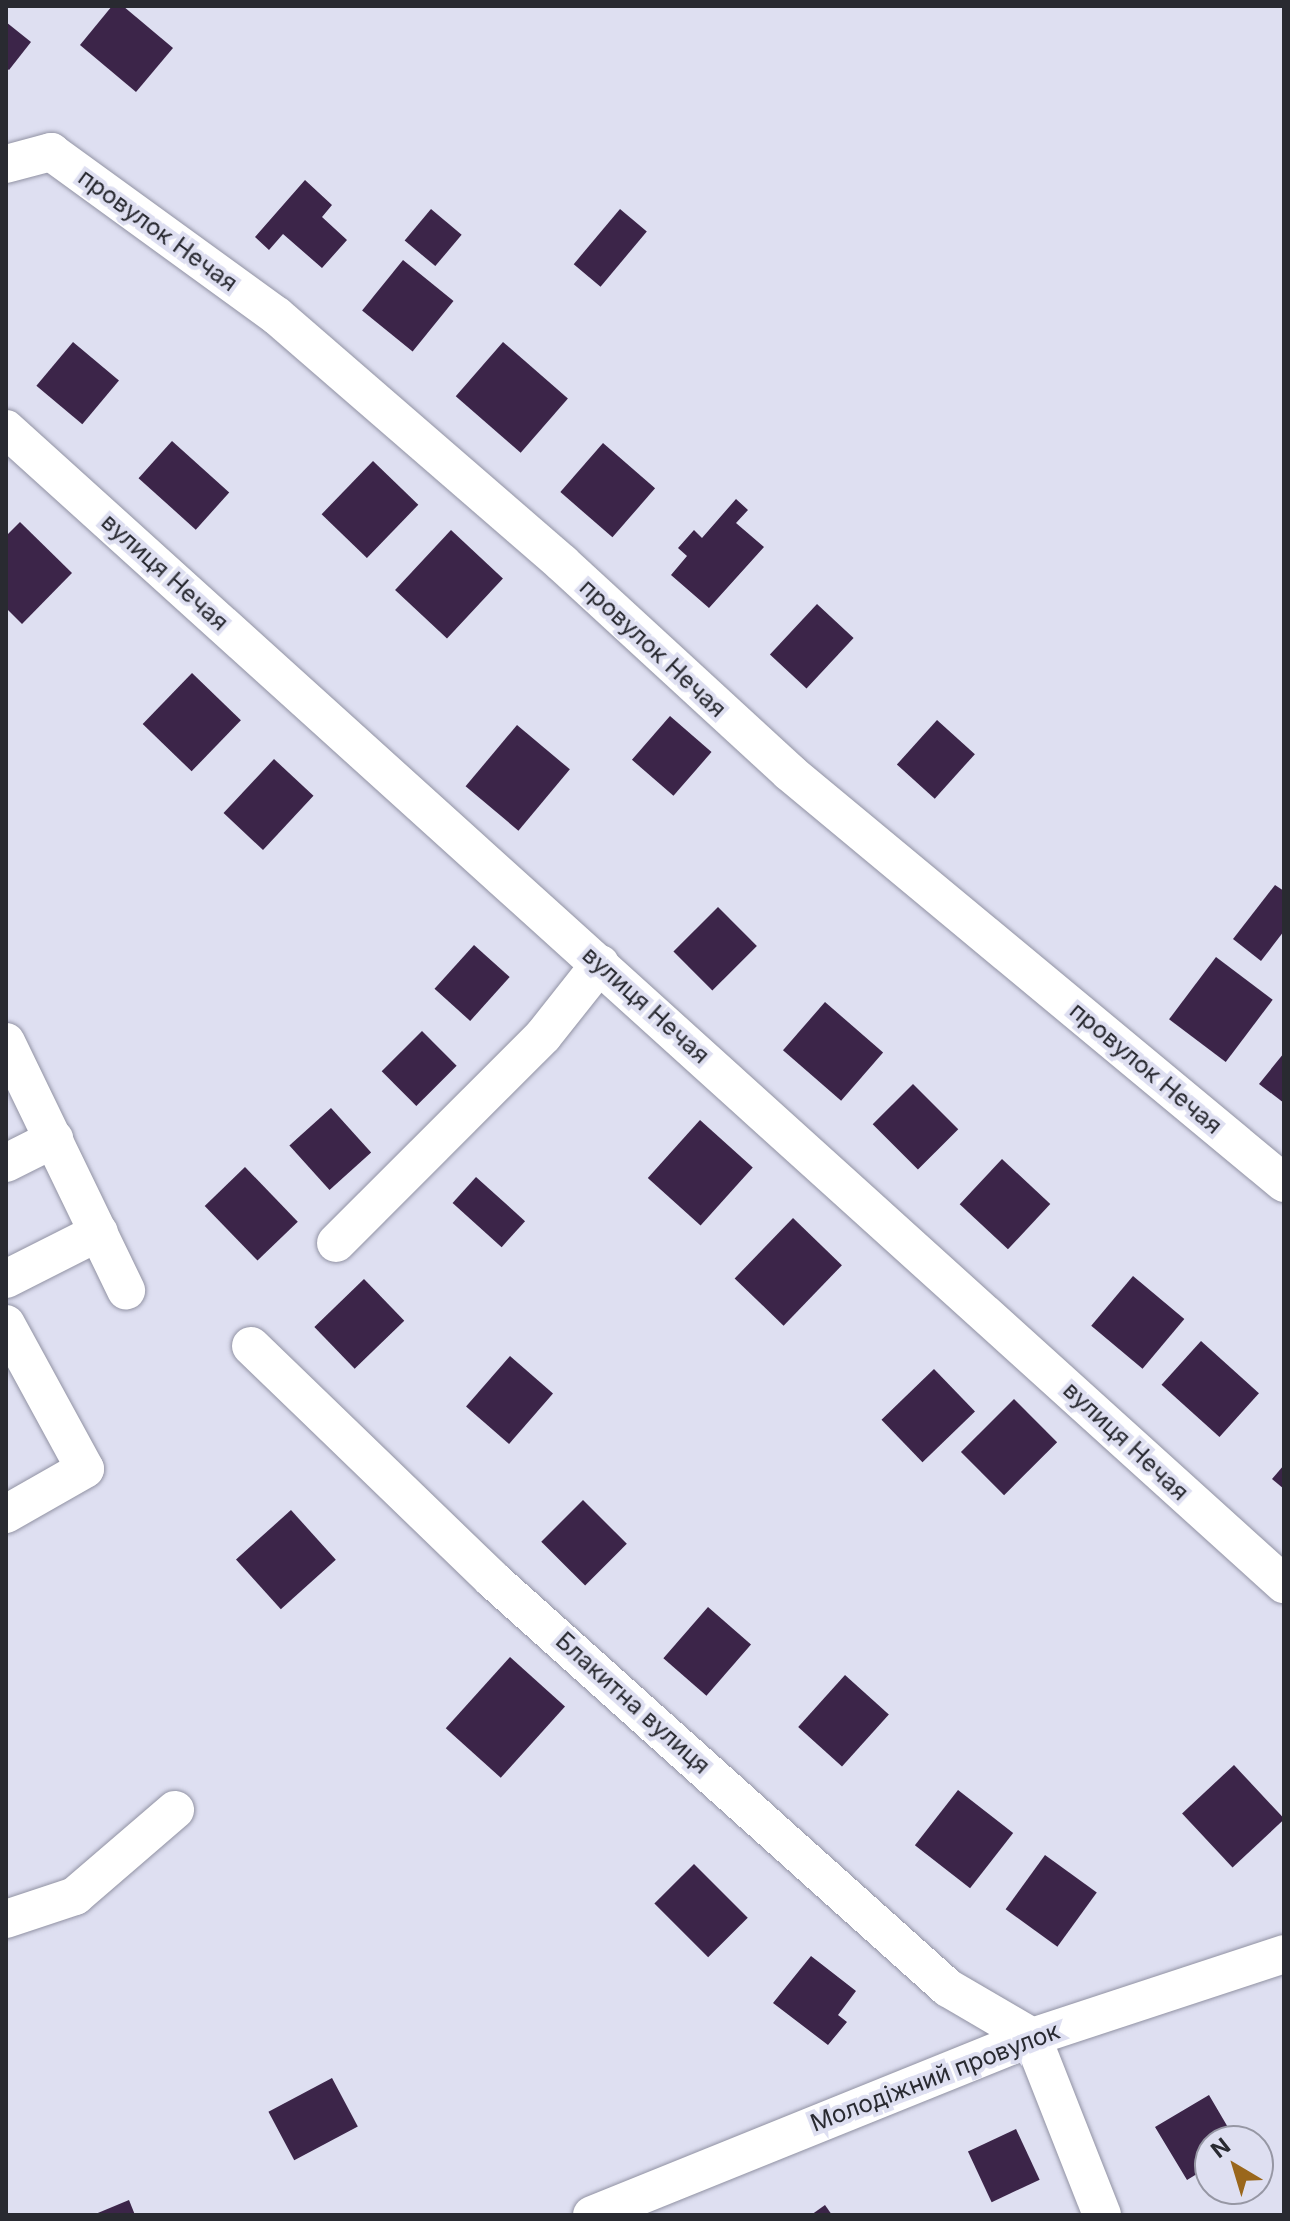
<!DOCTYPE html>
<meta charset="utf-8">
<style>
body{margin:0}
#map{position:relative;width:1290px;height:2221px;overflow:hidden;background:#dedff1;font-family:Inter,sans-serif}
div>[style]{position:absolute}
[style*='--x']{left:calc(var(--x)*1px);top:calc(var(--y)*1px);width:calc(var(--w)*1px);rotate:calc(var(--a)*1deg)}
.building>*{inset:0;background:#3c2549;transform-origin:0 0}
.roads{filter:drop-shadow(0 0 2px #9192a3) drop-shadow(0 0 2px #9192a3)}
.minor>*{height:38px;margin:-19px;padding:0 19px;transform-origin:19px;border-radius:19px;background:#fff}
span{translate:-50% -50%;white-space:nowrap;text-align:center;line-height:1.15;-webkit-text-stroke:8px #dedff1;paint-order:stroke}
.street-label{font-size:24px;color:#292a31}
.frame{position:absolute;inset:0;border:8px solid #292a31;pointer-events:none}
.north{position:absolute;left:1194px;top:2125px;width:80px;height:80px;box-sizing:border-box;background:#dedff1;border:2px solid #9697a4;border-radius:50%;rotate:322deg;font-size:22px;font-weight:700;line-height:32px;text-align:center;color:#292a31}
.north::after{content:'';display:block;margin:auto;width:28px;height:36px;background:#9a671c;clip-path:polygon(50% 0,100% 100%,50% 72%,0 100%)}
</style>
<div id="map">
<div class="building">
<i style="clip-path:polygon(112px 6px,123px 6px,173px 48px,136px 92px,80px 45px)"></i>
<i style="clip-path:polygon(6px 22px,31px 42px,9px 70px,6px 68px)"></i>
<i style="clip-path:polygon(305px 180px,332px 205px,322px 217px,347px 240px,322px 268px,283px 234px,269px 250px,255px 237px)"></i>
<i style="left:431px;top:209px;width:40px;height:41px;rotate:40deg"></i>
<i style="left:620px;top:209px;width:35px;height:72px;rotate:40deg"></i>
<i style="left:403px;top:260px;width:65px;height:65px;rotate:39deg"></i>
<i style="left:73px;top:342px;width:60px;height:57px;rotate:40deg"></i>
<i style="left:503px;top:342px;width:86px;height:72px;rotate:41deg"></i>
<i style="left:172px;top:441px;width:77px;height:50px;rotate:42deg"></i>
<i style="left:603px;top:443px;width:69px;height:65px;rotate:41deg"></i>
<i style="left:373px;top:461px;width:63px;height:74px;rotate:44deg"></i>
<i style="clip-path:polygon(736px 499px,748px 510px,736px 523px,764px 547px,709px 608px,671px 575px,687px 556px,678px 548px,694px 530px,702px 538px)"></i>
<i style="clip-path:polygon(20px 522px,72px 573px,22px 624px,6px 608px,6px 536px)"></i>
<i style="left:451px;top:530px;width:71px;height:82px;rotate:43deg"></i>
<i style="left:817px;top:604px;width:50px;height:69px;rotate:43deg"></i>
<i style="left:192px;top:673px;width:68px;height:71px;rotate:44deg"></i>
<i style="left:670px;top:716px;width:55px;height:58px;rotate:41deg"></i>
<i style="left:937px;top:720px;width:51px;height:60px;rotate:42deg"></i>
<i style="left:517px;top:725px;width:69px;height:80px;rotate:40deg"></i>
<i style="left:274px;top:759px;width:54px;height:74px;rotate:43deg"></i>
<i style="clip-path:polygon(1275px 885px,1284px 891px,1284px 931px,1261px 961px,1233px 939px)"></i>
<i style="left:718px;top:907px;width:55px;height:63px;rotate:45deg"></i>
<i style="left:474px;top:945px;width:48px;height:59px;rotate:42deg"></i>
<i style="left:1216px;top:957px;width:71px;height:78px;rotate:37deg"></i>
<i style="left:825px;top:1002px;width:77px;height:64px;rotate:41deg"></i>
<i style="left:422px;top:1031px;width:49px;height:57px;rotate:45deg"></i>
<i style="clip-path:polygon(1284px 1053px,1284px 1103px,1259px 1084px)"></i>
<i style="left:913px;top:1084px;width:64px;height:57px;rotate:45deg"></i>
<i style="left:331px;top:1108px;width:60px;height:56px;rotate:48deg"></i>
<i style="left:700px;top:1120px;width:71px;height:78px;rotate:42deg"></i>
<i style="left:1002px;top:1159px;width:66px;height:62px;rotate:43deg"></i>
<i style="left:245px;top:1167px;width:76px;height:56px;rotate:46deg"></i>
<i style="left:476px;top:1177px;width:66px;height:35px;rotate:42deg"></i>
<i style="left:793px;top:1218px;width:68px;height:84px;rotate:44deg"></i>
<i style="left:1133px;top:1276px;width:67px;height:65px;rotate:40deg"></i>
<i style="left:364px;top:1279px;width:58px;height:69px;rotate:46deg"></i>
<i style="left:1201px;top:1341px;width:78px;height:59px;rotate:42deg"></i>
<i style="left:510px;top:1356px;width:57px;height:67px;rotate:41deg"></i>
<i style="left:934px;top:1369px;width:59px;height:73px;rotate:46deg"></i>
<i style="left:1014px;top:1399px;width:61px;height:75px;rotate:45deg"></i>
<i style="clip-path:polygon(1284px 1465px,1284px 1489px,1272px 1479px)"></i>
<i style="left:583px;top:1500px;width:62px;height:59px;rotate:45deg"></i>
<i style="left:291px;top:1510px;width:67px;height:74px;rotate:48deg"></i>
<i style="left:708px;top:1607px;width:57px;height:68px;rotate:41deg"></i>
<i style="left:510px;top:1657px;width:74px;height:96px;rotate:42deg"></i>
<i style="left:845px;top:1675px;width:59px;height:70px;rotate:42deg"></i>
<i style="left:1234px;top:1765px;width:74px;height:71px;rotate:47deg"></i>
<i style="left:958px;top:1790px;width:70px;height:70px;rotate:38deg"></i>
<i style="left:1045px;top:1855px;width:64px;height:67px;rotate:36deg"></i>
<i style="left:694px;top:1864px;width:76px;height:56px;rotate:45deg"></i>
<i style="clip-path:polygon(811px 1956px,856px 1991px,838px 2015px,847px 2022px,828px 2045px,773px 2003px)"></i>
<i style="left:332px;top:2078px;width:55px;height:72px;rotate:62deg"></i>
<i style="clip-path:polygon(1209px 2095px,1236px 2141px,1210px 2141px,1210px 2166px,1187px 2180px,1155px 2127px)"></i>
<i style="left:1016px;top:2129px;width:56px;height:53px;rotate:65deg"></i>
<i style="clip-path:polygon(129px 2200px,135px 2215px,93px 2215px)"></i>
<i style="clip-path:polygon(825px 2205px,832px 2215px,811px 2215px)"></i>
</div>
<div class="roads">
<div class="minor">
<i style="--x:6;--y:164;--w:47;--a:-14.9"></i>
<i style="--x:51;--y:152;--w:279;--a:36"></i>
<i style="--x:277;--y:316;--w:377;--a:40.9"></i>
<i style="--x:562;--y:563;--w:309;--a:42.6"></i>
<i style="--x:789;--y:772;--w:643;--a:39.7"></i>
<i style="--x:6;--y:429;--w:1723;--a:42.11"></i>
<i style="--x:6;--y:1042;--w:276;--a:64.2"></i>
<i style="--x:6;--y:1163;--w:54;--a:-26.6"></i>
<i style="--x:336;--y:1243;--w:293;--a:-45"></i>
<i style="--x:543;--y:1036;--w:92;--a:-51.6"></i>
<i style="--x:6;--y:1279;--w:104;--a:-26.8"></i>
<i style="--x:6;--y:1324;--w:165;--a:61.4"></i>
<i style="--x:85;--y:1469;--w:91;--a:150.3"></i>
<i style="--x:251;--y:1346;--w:335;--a:44"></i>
<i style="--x:492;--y:1579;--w:613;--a:41.89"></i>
<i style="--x:948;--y:1988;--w:97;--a:30.3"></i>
<i style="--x:1032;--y:2037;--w:191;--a:68.5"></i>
<i style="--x:6;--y:1919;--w:73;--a:-18.4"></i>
<i style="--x:75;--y:1896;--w:132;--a:-40.7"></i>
<i style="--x:592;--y:2215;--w:475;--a:-22"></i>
<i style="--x:1032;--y:2037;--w:265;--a:-18.2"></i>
</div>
</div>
<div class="street-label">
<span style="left:158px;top:230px;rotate:36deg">провулок Нечая</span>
<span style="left:165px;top:572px;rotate:42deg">вулиця Нечая</span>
<span style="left:653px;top:648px;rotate:43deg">провулок Нечая</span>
<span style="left:646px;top:1005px;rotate:42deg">вулиця Нечая</span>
<span style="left:1146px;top:1068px;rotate:40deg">провулок Нечая</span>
<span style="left:1126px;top:1441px;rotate:43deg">вулиця Нечая</span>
<span style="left:633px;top:1703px;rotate:42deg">Блакитна вулиця</span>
<span style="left:935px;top:2077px;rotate:-21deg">Молодіжний провулок</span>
</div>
<div class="frame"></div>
<div class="north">N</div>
</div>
